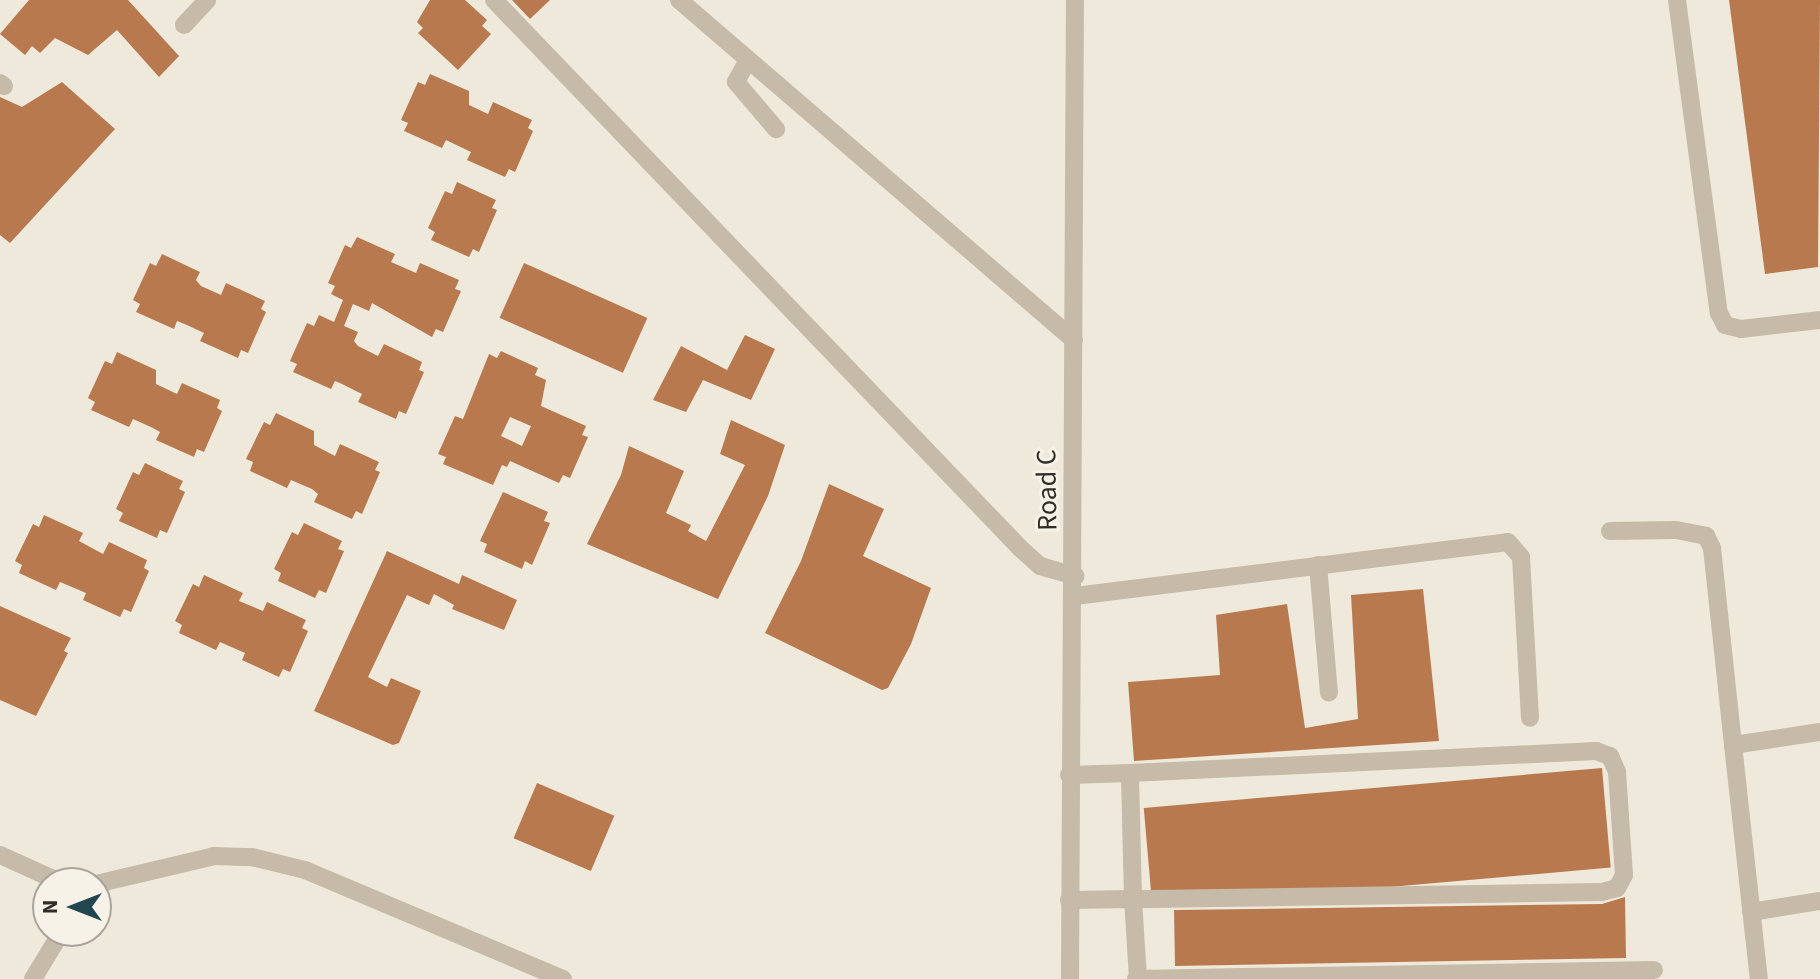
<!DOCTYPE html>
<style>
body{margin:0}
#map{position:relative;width:1820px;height:979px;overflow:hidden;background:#efe9db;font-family:"Source Sans 3",sans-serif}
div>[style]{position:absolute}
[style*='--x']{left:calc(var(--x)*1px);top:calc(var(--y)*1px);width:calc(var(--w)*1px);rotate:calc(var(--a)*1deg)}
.building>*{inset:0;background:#b9794f;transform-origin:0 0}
.minor>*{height:18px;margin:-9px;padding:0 9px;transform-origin:9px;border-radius:9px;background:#c6baa8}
span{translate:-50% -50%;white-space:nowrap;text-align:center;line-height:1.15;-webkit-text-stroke:6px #f7f2e7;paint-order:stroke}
.street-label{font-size:28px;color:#332d28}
.north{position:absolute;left:32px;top:867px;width:80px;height:80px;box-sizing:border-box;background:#f7f2e7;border:2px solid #a9a39b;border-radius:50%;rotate:270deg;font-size:22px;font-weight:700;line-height:32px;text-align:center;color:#332d28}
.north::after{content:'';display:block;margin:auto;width:28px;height:36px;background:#224650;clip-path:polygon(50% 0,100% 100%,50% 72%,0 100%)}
</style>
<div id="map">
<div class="building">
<i style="clip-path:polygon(29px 0,128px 0,179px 56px,159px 77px,117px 30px,88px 55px,55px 38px,40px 53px,32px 46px,25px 55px,0 34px)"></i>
<i style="clip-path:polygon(430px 0,465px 0,487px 20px,482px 26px,491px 34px,458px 70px,418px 33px,423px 28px,417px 22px)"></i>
<i style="clip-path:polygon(512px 0,550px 0,530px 19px)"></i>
<i style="clip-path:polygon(1729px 0,1820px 0,1818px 267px,1765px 274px)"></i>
<i style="clip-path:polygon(430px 74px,469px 91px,469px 105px,488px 114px,493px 102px,532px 120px,528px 128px,533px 131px,515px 172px,509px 169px,505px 177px,467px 160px,471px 152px,446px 140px,442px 148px,404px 131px,408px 123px,401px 120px,418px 82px,425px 85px)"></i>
<i style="clip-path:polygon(62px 82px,115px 129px,10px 243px,0 235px,0 97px,22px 107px)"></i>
<i style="clip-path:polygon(457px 182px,496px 200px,492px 208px,497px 210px,479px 252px,473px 249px,469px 257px,431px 240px,435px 232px,428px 228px,445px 191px,452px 194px)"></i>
<i style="clip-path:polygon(357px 237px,395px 254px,391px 262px,416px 273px,420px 263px,459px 280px,455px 289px,461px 291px,443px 332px,436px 329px,432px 337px,372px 303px,369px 311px,353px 304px,344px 326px,358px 332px,354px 341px,358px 346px,378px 356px,384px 344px,422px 362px,419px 370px,424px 372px,406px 414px,399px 411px,396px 419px,358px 402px,362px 394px,342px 384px,335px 381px,331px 389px,293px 372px,297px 364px,290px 361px,307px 323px,314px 326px,319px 315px,334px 322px,343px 300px,331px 294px,335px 286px,328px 283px,345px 245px,351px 248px)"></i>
<i style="clip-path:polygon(162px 254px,200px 272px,196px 280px,201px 286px,221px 295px,226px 283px,265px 301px,261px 309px,266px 312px,248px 353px,241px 350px,238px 358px,200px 341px,204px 333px,187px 325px,177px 321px,174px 329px,136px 312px,140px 304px,133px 300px,150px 263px,156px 266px)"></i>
<i style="left:524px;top:263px;width:135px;height:60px;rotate:24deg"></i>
<i style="clip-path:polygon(745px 335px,775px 349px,751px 400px,703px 380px,686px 412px,653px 400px,681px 346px,727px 370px)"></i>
<i style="clip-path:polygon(evenodd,501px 351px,538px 368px,535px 375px,546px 380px,541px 406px,586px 426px,582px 435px,588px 437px,570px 478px,563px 475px,559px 483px,510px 461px,507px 467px,502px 465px,493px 485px,443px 464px,446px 457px,438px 454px,455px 416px,463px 419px,489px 354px,497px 358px,501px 351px,510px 417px,531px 426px,522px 446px,501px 436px,510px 417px)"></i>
<i style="clip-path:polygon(117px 352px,156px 370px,156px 384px,177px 394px,182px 383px,220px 400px,217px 408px,222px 411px,204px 452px,197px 449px,194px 457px,156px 440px,160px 432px,153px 428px,133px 419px,129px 427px,91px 410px,95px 402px,88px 398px,105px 361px,112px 364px)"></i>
<i style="clip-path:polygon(276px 413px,314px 431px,314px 445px,335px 456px,340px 444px,379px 462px,375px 470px,380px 472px,362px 514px,356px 511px,352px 519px,314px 502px,318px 494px,312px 489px,291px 480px,287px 488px,250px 471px,253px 462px,246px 459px,264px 422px,270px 425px)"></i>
<i style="clip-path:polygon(731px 420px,785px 445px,768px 496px,718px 599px,587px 544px,621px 475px,629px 446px,684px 471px,666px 513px,691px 525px,688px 531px,706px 541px,745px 465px,720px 454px)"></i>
<i style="clip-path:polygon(145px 463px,183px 481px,179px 489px,185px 492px,167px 533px,160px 530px,157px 538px,119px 521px,123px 513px,116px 509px,133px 472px,139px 475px)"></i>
<i style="clip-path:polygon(829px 484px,884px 509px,863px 556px,931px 588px,911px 644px,888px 688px,882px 690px,765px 633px,801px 561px)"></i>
<i style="clip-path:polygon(503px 492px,548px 512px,544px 521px,550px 523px,532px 565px,525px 561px,522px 569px,484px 552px,487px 544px,480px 541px)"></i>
<i style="clip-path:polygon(44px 515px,83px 533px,79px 541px,103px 554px,109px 542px,147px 560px,144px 568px,149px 571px,131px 612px,124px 609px,120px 617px,83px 600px,86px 593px,60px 582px,56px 590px,19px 573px,22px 565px,15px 561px,33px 524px,39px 527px)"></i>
<i style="clip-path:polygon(304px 523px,342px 541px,338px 549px,344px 551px,326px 593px,319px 590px,315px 598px,278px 581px,281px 573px,274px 569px,292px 532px,298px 535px)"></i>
<i style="clip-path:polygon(387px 551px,459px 584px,462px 575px,517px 600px,504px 630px,452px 609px,454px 605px,434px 594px,429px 605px,407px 595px,368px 677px,387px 687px,391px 678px,421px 691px,399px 743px,393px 745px,314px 711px)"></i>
<i style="clip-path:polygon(204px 575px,243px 593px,239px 601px,263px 611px,267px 602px,306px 620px,302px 628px,308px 631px,290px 672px,283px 669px,279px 677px,242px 660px,245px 653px,220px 642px,216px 650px,179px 633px,182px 625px,175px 621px,193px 584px,199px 587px)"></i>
<i style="clip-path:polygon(1423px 589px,1439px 741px,1134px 761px,1128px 682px,1220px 675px,1216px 615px,1287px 604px,1305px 728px,1358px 719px,1351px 595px)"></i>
<i style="clip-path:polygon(0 606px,71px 638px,64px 651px,68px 653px,36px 716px,0 700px)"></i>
<i style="left:1602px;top:768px;width:100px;height:460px;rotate:85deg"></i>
<i style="left:537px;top:783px;width:84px;height:60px;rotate:23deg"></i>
<i style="clip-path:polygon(1625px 897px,1626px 958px,1175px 966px,1174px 910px,1602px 904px)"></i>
</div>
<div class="minor">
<i style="--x:494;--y:0;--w:760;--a:46.17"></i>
<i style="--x:1020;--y:548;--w:27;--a:42"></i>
<i style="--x:1040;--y:566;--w:37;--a:16"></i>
<i style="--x:679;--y:0;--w:521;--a:40.72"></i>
<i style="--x:1677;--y:0;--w:316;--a:82.4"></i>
<i style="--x:1719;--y:313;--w:13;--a:63"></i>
<i style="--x:1725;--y:325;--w:16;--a:14"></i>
<i style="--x:1741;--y:329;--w:80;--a:-6.5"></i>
<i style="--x:184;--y:25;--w:34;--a:-47"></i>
<i style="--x:748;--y:60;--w:25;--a:119"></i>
<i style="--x:736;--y:82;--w:62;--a:49.6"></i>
<i style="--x:0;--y:83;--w:5;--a:37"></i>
<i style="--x:1610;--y:531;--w:66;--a:-0.9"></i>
<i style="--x:1676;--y:530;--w:31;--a:11"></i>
<i style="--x:1706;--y:536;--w:13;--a:63"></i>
<i style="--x:1712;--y:548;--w:198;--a:83.9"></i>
<i style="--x:1733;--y:745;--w:88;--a:-8.5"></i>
<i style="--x:1318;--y:565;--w:128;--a:85.1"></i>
<i style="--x:1075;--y:596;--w:436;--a:-7.1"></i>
<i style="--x:1508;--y:542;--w:20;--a:49"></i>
<i style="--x:1521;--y:557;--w:161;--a:86.8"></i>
<i style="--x:1733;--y:745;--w:235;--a:83.7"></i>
<i style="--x:1069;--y:775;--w:61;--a:-1.9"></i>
<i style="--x:0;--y:855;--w:68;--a:24.3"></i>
<i style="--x:96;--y:884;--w:121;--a:-13.3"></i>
<i style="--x:214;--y:856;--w:38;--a:2"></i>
<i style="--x:252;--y:857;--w:55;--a:13.8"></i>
<i style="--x:305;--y:870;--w:280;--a:22.9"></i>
<i style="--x:1069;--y:900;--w:64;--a:-0.9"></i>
<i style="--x:1133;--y:899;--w:126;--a:-91.4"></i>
<i style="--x:1130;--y:773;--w:467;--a:-2.7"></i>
<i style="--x:1596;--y:751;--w:15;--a:20"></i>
<i style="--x:1610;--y:756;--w:17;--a:66"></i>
<i style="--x:1617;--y:772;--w:103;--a:86.1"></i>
<i style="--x:1624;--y:875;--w:15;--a:118"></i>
<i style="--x:1617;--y:888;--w:16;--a:165"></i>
<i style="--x:1602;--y:892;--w:469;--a:179.1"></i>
<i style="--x:1133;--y:899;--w:80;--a:86.4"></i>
<i style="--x:1751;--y:912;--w:70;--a:-9.1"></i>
<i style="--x:33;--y:979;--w:56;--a:-58.9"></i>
<i style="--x:1070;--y:979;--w:979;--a:-89.71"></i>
<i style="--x:1136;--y:979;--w:518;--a:-1"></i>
</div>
<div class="street-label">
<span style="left:1047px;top:490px;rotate:-91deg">Road C</span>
</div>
<div class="north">N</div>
</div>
